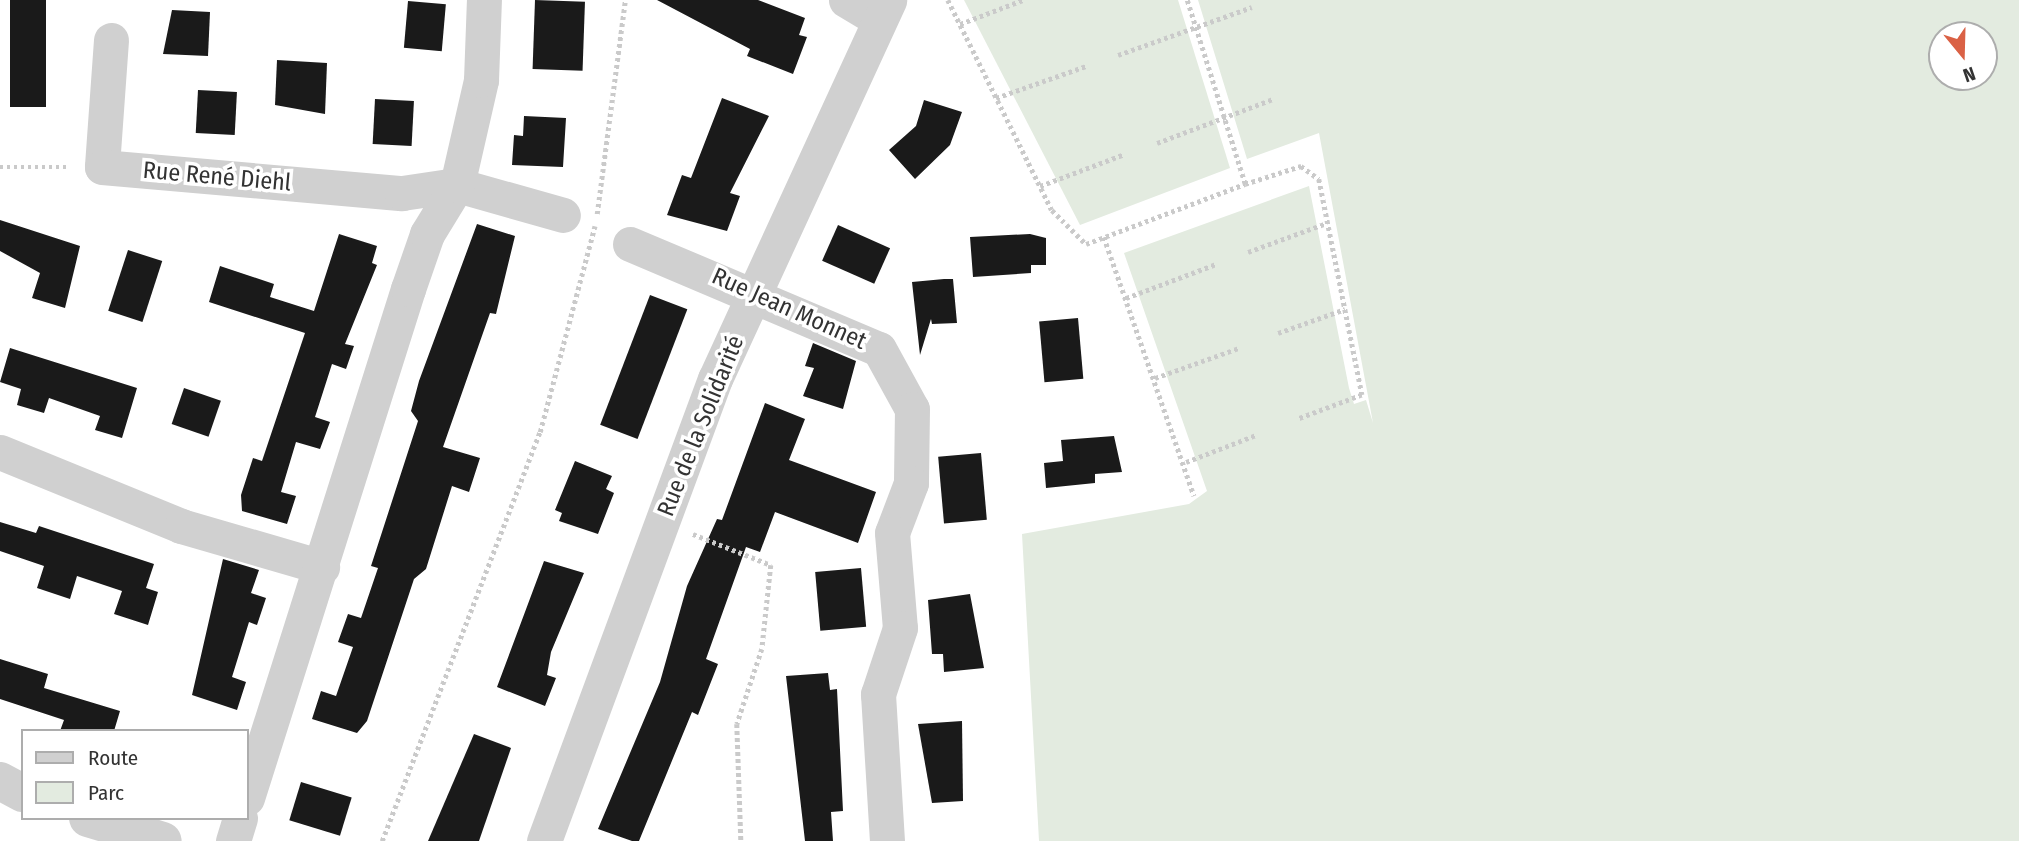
<!DOCTYPE html>
<meta charset="utf-8">
<style>
body{margin:0}
#map{position:relative;width:2019px;height:841px;overflow:hidden;background:#fff;font-family:"Fira Sans Condensed",sans-serif}
div>[style]{position:absolute}
[style*='--x']{left:calc(var(--x)*1px);top:calc(var(--y)*1px);width:calc(var(--w)*1px);rotate:calc(var(--a)*1deg)}
.green>*{inset:0;background:#e3ebe0}
.building>*{inset:0;background:#1a1a1a;transform-origin:0 0}
.path>*{height:4.5px;margin-top:-2.25px;transform-origin:0;background:repeating-linear-gradient(90deg,#cacaca 0 3.5px,transparent 0 7px)}
.minor>*{height:35px;margin:-17.5px;padding:0 17.5px;transform-origin:17.5px;border-radius:17.5px;background:#d0d0d0}
.tertiary>*{height:38px;margin:-19px;padding:0 19px;transform-origin:19px;border-radius:19px;background:#d0d0d0}
span{translate:-50% -50%;white-space:nowrap;text-align:center;line-height:1.15;-webkit-text-stroke:7px #fff;paint-order:stroke}
.street-label{font-size:24px;color:#333}
.legend{position:absolute;left:21px;top:729px;width:228px;height:91px;box-sizing:border-box;background:#fff;border:2px solid #adadad;margin:0;padding:9px 12px;list-style:none;font-size:21px;color:#333}
.legend li{display:flex;align-items:center;gap:14px;height:35px}
.legend b{width:35px;border:2px solid #adadad}
.north{position:absolute;left:1928px;top:21px;width:70px;height:70px;box-sizing:border-box;background:#fff;border:2px solid #adadad;border-radius:50%;rotate:161deg;font-size:19px;font-weight:700;line-height:28px;text-align:center;color:#333}
.north::after{content:'';display:block;margin:auto;width:24px;height:32px;background:#da6145;clip-path:polygon(50% 0,100% 100%,50% 72%,0 100%)}
</style>
<div id="map">
<div class="green">
<i style="clip-path:polygon(964px 0,1178px 0,1230px 168px,1080px 225px)"></i>
<i style="clip-path:polygon(evenodd,1198px 0,2019px 0,2019px 841px,1039px 841px,1022px 534px,1189px 504px,1207px 491px,1124px 253px,1309px 186px,1349px 388px,1354px 404px,1366px 400px,1373px 423px,1319px 133px,1247px 159px,1198px 0,1984px 35px,1984px 77px,1942px 77px,1942px 35px,1984px 35px)"></i>
</div>
<div class="building">
<i style="left:10px;top:0;width:36px;height:107px"></i>
<i style="left:535px;top:0;width:50px;height:69px;rotate:2deg"></i>
<i style="clip-path:polygon(657px 0,758px 0,805px 18px,799px 35px,807px 37px,793px 74px,747px 56px,750px 49px)"></i>
<i style="left:408px;top:1px;width:38px;height:47px;rotate:5deg"></i>
<i style="clip-path:polygon(172px 10px,210px 12px,208px 56px,163px 54px)"></i>
<i style="clip-path:polygon(277px 60px,327px 63px,325px 114px,275px 105px)"></i>
<i style="left:198px;top:90px;width:39px;height:43px;rotate:3deg"></i>
<i style="clip-path:polygon(722px 98px,769px 116px,730px 193px,740px 196px,727px 231px,667px 215px,682px 175px,691px 178px)"></i>
<i style="left:375px;top:99px;width:39px;height:45px;rotate:3deg"></i>
<i style="clip-path:polygon(924px 100px,962px 112px,950px 145px,915px 179px,889px 150px,916px 126px)"></i>
<i style="clip-path:polygon(524px 116px,566px 118px,563px 167px,512px 165px,514px 135px,523px 136px)"></i>
<i style="clip-path:polygon(0 220px,80px 246px,65px 308px,32px 298px,40px 273px,0 251px)"></i>
<i style="clip-path:polygon(477px 224px,515px 236px,496px 314px,490px 313px,443px 447px,480px 458px,469px 492px,452px 486px,426px 569px,414px 579px,367px 721px,357px 733px,312px 719px,321px 691px,336px 696px,353px 647px,338px 642px,348px 614px,361px 618px,378px 568px,371px 566px,418px 421px,411px 411px,419px 381px)"></i>
<i style="left:838px;top:225px;width:57px;height:39px;rotate:24deg"></i>
<i style="clip-path:polygon(339px 234px,377px 246px,372px 263px,377px 265px,345px 344px,354px 346px,346px 369px,332px 364px,315px 417px,330px 422px,320px 449px,296px 442px,281px 492px,296px 496px,287px 524px,242px 511px,241px 495px,253px 458px,262px 461px,305px 333px,209px 302px,220px 266px,274px 284px,270px 297px,314px 311px)"></i>
<i style="clip-path:polygon(1030px 234px,1046px 238px,1046px 265px,1031px 265px,1031px 273px,973px 277px,970px 237px)"></i>
<i style="left:128px;top:250px;width:36px;height:64px;rotate:18deg"></i>
<i style="clip-path:polygon(944px 279px,953px 279px,957px 323px,932px 324px,931px 319px,920px 355px,912px 282px)"></i>
<i style="left:650px;top:295px;width:40px;height:139px;rotate:21deg"></i>
<i style="left:1078px;top:318px;width:61px;height:39px;rotate:85deg"></i>
<i style="clip-path:polygon(813px 343px,856px 361px,843px 409px,803px 396px,814px 368px,805px 366px)"></i>
<i style="clip-path:polygon(10px 348px,137px 388px,122px 438px,95px 430px,100px 416px,49px 398px,44px 413px,17px 405px,21px 389px,0 382px)"></i>
<i style="left:184px;top:388px;width:39px;height:38px;rotate:19deg"></i>
<i style="clip-path:polygon(765px 403px,805px 419px,789px 460px,876px 492px,858px 543px,775px 512px,760px 552px,746px 547px,706px 659px,718px 664px,698px 715px,692px 712px,639px 841px,632px 841px,598px 829px,660px 682px,687px 586px,717px 519px,722px 520px)"></i>
<i style="clip-path:polygon(1114px 436px,1122px 472px,1095px 474px,1095px 483px,1046px 488px,1044px 463px,1063px 461px,1061px 440px)"></i>
<i style="left:981px;top:453px;width:67px;height:43px;rotate:85deg"></i>
<i style="clip-path:polygon(575px 461px,612px 476px,606px 489px,614px 493px,598px 534px,559px 521px,562px 513px,555px 510px)"></i>
<i style="clip-path:polygon(0 522px,36px 533px,39px 526px,154px 564px,146px 588px,158px 592px,148px 625px,114px 614px,122px 591px,77px 576px,70px 599px,37px 588px,44px 566px,0 551px)"></i>
<i style="clip-path:polygon(223px 559px,259px 570px,251px 593px,266px 598px,257px 625px,249px 622px,232px 677px,246px 682px,237px 710px,192px 695px)"></i>
<i style="clip-path:polygon(544px 561px,584px 573px,551px 652px,547px 675px,556px 678px,545px 706px,497px 687px)"></i>
<i style="left:861px;top:568px;width:59px;height:46px;rotate:85deg"></i>
<i style="clip-path:polygon(970px 594px,984px 668px,944px 672px,943px 654px,932px 654px,928px 600px)"></i>
<i style="clip-path:polygon(0 659px,48px 674px,44px 688px,120px 711px,114px 731px,60px 731px,64px 720px,0 699px)"></i>
<i style="clip-path:polygon(828px 673px,830px 690px,837px 689px,843px 811px,831px 812px,833px 841px,805px 841px,786px 676px)"></i>
<i style="clip-path:polygon(962px 721px,963px 801px,932px 803px,918px 724px)"></i>
<i style="clip-path:polygon(474px 734px,511px 748px,479px 841px,428px 841px)"></i>
<i style="left:301px;top:782px;width:53px;height:40px;rotate:17deg"></i>
</div>
<div class="path">
<i style="--x:948;--y:0;--w:234;--a:63.7"></i>
<i style="--x:1052;--y:210;--w:48;--a:45"></i>
<i style="--x:1086;--y:244;--w:170;--a:-20.7"></i>
<i style="--x:1245;--y:184;--w:193;--a:-107.5"></i>
<i style="--x:960;--y:24;--w:67;--a:-20.9"></i>
<i style="--x:1118;--y:55;--w:142;--a:-19.7"></i>
<i style="--x:996;--y:98;--w:96;--a:-19.6"></i>
<i style="--x:1157;--y:143;--w:124;--a:-20.8"></i>
<i style="--x:0;--y:167;--w:70;--a:0"></i>
<i style="--x:1245;--y:184;--w:59;--a:-17.8"></i>
<i style="--x:1301;--y:166;--w:22;--a:36"></i>
<i style="--x:1319;--y:179;--w:220;--a:78.7"></i>
<i style="--x:1362;--y:395;--w:68;--a:159.4"></i>
<i style="--x:1040;--y:186;--w:88;--a:-20.7"></i>
<i style="--x:597;--y:214;--w:216;--a:-82.5"></i>
<i style="--x:1104;--y:237;--w:274;--a:70.8"></i>
<i style="--x:1248;--y:252;--w:84;--a:-20.2"></i>
<i style="--x:1126;--y:298;--w:96;--a:-20.7"></i>
<i style="--x:1278;--y:333;--w:71;--a:-19.7"></i>
<i style="--x:1155;--y:378;--w:89;--a:-19.7"></i>
<i style="--x:1186;--y:462;--w:75;--a:-21.1"></i>
<i style="--x:693;--y:534;--w:84;--a:21.7"></i>
<i style="--x:771;--y:565;--w:84;--a:96.1"></i>
<i style="--x:762;--y:649;--w:79;--a:108.4"></i>
<i style="--x:737;--y:724;--w:117;--a:88"></i>
<i style="--x:382;--y:841;--w:438;--a:-68.9"></i>
<i style="--x:540;--y:432;--w:213;--a:-75.1"></i>
</div>
<div class="minor">
<i style="--x:846;--y:0;--w:37;--a:31"></i>
<i style="--x:111;--y:40;--w:127;--a:94.1"></i>
<i style="--x:102;--y:167;--w:301;--a:5"></i>
<i style="--x:402;--y:193;--w:56;--a:-8.3"></i>
<i style="--x:457;--y:185;--w:110;--a:15.8"></i>
<i style="--x:630;--y:244;--w:270;--a:22.9"></i>
<i style="--x:879;--y:349;--w:68;--a:61.2"></i>
<i style="--x:912;--y:409;--w:74;--a:90.8"></i>
<i style="--x:911;--y:483;--w:53;--a:110.8"></i>
<i style="--x:892;--y:533;--w:95;--a:85.2"></i>
<i style="--x:900;--y:628;--w:70;--a:108.4"></i>
<i style="--x:878;--y:694;--w:147;--a:86.5"></i>
<i style="--x:0;--y:452;--w:196;--a:22.2"></i>
<i style="--x:181;--y:526;--w:147;--a:16.2"></i>
<i style="--x:247;--y:798;--w:534;--a:-72.45"></i>
<i style="--x:408;--y:289;--w:58;--a:-70.9"></i>
<i style="--x:427;--y:234;--w:57;--a:-58.5"></i>
<i style="--x:457;--y:185;--w:108;--a:-77.1"></i>
<i style="--x:481;--y:80;--w:80;--a:-87.9"></i>
<i style="--x:233;--y:841;--w:24;--a:-73"></i>
<i style="--x:544;--y:841;--w:493;--a:-69.7"></i>
<i style="--x:715;--y:379;--w:417;--a:-65.3"></i>
</div>
<div class="tertiary">
<i style="--x:0;--y:781;--w:26;--a:28"></i>
<i style="--x:88;--y:818;--w:78;--a:17"></i>
</div>
<div class="street-label">
<span style="left:217px;top:177px;rotate:5deg">Rue René Diehl</span>
<span style="left:789px;top:309px;rotate:24deg">Rue Jean Monnet</span>
<span style="left:701px;top:426px;rotate:-68deg">Rue de la Solidarité</span>
</div>
<ul class="legend">
<li><b style="height:9px;background:#d0d0d0"></b>Route</li>
<li><b style="height:19px;background:#e3ebe0"></b>Parc</li>
</ul>
<div class="north">N</div>
</div>
